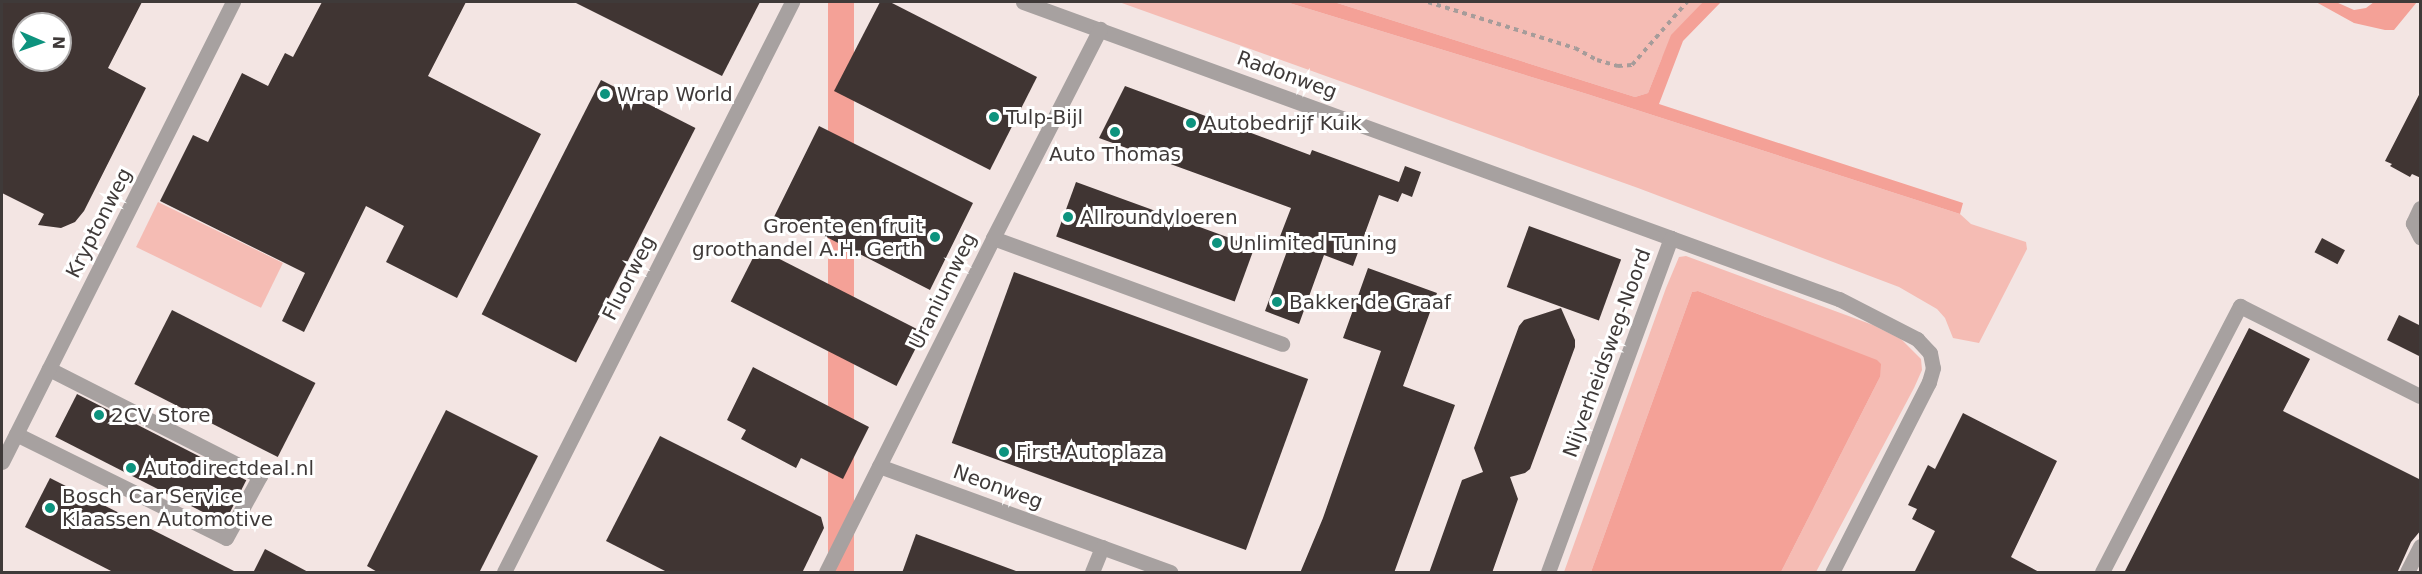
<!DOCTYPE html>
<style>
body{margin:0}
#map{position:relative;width:2422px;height:574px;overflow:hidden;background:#f3e5e3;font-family:"DejaVu Sans",sans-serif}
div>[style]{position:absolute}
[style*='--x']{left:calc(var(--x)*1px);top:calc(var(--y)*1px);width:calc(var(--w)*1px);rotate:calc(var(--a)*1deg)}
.green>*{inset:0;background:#f5bcb4;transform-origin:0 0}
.water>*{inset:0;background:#f4a197;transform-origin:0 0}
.building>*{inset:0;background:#403533;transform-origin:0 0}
.path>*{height:4px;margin-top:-2px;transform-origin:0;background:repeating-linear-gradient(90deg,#a69c9a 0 4.5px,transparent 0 9px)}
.minor>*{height:15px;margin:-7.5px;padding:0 7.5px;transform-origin:7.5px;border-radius:7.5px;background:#a7a1a0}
.dots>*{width:16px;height:16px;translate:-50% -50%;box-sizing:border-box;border:3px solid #fff;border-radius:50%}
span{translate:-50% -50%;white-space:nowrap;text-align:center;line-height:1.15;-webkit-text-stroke:6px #fff;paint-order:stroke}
.street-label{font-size:20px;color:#3f3a39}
.poi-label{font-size:20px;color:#3f3a39}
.left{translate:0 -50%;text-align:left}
.right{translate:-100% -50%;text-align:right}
.frame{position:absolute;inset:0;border:3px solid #3f3a39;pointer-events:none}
.north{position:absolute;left:12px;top:12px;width:60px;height:60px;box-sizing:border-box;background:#fff;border:2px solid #b2b0b0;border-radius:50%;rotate:92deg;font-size:16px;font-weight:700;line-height:24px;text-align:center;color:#3f3a39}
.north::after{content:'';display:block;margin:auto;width:21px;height:27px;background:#0d937e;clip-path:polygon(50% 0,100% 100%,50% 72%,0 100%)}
</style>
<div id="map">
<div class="green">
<i style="clip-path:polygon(1119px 2px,1286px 2px,1587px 94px,1960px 214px,1971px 224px,2026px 242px,2027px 249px,1979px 343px,1953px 338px,1945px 318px,1937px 309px,1899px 287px,1638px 188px)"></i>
<i style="clip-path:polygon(1334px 2px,1703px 2px,1662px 58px,1648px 93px,1635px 97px)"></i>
<i style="left:158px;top:202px;width:139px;height:50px;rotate:26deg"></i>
<i style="clip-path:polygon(1686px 256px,1873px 325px,1901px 339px,1921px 359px,1922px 370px,1914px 388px,1816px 572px,1781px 572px,1880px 377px,1766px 317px,1698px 291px,1692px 292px,1591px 572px,1564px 572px,1666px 288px,1679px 257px)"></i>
</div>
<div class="water">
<i style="left:828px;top:2px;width:26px;height:639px"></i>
<i style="clip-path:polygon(1286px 2px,1334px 2px,1635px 97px,1648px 93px,1671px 35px,1703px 2px,1721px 2px,1683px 41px,1659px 104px,1963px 203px,1960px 214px,1587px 94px)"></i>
<i style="clip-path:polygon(2316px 2px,2336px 2px,2354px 10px,2366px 8px,2374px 2px,2417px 2px,2394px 30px,2385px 30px,2354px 23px)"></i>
<i style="clip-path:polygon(1698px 291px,1877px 360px,1881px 364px,1880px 377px,1781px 572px,1591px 572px,1692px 292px)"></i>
</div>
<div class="building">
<i style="clip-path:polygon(evenodd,2px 2px,142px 2px,108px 68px,146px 88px,84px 211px,75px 222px,61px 228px,38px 225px,44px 214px,2px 193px,2px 2px,24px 24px,60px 24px,60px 60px,24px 60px,24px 24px)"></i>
<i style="clip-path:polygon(322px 2px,466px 2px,428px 76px,541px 134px,457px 298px,386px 262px,404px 226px,366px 206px,304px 332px,282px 321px,305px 273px,160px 201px,193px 135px,208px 142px,242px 73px,268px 86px,285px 53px,293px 57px)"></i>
<i style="clip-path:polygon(574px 2px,760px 2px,722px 76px)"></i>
<i style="clip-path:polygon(880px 2px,890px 2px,1037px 77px,990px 170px,834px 91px)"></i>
<i style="left:601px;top:80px;width:106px;height:263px;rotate:27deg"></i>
<i style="clip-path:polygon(1125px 86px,1310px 155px,1312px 150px,1399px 182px,1405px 166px,1421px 172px,1412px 197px,1402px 193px,1398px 202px,1379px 195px,1353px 266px,1324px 255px,1299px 324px,1265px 311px,1290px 243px,1279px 239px,1291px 208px,1099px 138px)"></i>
<i style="clip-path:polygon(2421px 91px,2421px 178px,2412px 174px,2410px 177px,2390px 166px,2392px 164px,2385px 161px)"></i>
<i style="clip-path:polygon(819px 126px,973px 203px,930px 290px,803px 225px,800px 232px,773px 219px)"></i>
<i style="left:1076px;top:182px;width:190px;height:58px;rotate:20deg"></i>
<i style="left:1529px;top:226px;width:98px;height:65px;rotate:20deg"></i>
<i style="left:2322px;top:238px;width:26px;height:16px;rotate:28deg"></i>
<i style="left:758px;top:248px;width:186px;height:60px;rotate:27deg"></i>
<i style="clip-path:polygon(1368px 268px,1437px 293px,1403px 386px,1455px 405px,1394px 573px,1300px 573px,1323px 518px,1381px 351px,1343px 338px)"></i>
<i style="left:1014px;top:272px;width:313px;height:182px;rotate:20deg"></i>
<i style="clip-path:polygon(1561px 308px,1575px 340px,1575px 347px,1530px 469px,1525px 473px,1510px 477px,1518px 499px,1492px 573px,1429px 573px,1462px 480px,1483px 472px,1474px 448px,1519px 326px,1524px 320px)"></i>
<i style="left:172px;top:310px;width:161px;height:83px;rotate:27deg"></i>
<i style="clip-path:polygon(2399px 315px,2421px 326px,2421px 357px,2387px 340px)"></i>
<i style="clip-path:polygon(2249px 328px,2310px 359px,2283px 411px,2421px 480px,2421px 530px,2411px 542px,2397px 573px,2124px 573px)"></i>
<i style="clip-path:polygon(753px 367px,869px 427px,843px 479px,801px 458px,796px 468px,741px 439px,746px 430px,727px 420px)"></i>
<i style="left:77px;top:394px;width:190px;height:48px;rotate:27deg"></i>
<i style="clip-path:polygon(446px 410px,538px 456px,479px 573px,379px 573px,367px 566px)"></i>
<i style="clip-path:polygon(1963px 413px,2057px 461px,2011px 557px,2041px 573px,1914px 573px,1935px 531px,1912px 519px,1917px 509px,1908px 505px,1928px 465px,1935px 469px)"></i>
<i style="clip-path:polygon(660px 436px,821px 517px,824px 528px,802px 573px,669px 573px,606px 541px)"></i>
<i style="clip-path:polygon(50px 478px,238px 573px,115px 573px,25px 527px)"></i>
<i style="clip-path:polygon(916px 534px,1016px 571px,1015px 573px,902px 573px)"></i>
<i style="clip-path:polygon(265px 549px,310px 573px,253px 573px)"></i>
</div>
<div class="path">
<i style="--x:1428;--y:2;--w:154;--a:17.4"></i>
<i style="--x:1575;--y:48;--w:25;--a:29"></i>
<i style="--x:1597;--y:60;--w:22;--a:16"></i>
<i style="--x:1618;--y:66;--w:14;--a:-4"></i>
<i style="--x:1632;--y:65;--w:84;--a:-48.9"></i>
</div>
<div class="minor">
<i style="--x:1023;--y:2;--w:690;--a:20.01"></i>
<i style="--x:2420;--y:208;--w:17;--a:115"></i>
<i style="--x:2413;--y:223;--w:16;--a:63"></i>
<i style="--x:993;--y:238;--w:308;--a:20.1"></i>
<i style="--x:16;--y:434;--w:234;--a:26.3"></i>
<i style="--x:226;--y:538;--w:71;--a:-61.3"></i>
<i style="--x:260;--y:476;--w:237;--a:-153.1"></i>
<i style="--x:2;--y:462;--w:515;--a:-63.34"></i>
<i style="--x:879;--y:466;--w:310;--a:20"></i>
<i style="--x:504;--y:572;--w:639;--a:-63.19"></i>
<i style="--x:826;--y:572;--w:373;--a:-63.4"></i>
<i style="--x:993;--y:238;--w:235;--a:-62.9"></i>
<i style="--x:1092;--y:572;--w:27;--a:-68"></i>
<i style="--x:1548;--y:572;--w:356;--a:-69.8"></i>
<i style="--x:1671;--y:238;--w:179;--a:20"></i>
<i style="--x:1839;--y:299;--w:88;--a:27.1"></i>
<i style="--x:1917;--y:339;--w:19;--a:47"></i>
<i style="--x:1930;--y:353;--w:15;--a:79"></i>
<i style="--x:1933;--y:368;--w:15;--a:106"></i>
<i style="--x:1929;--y:382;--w:213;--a:117"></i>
<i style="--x:2102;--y:572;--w:300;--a:-62.6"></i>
<i style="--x:2240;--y:306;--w:201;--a:26.6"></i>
<i style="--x:2407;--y:572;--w:29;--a:-63"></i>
</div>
<div class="dots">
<i style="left:605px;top:94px;background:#0d937e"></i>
<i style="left:994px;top:117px;background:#0d937e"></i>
<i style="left:1191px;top:123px;background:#0d937e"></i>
<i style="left:1115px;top:132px;background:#0d937e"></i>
<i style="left:1068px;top:217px;background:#0d937e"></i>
<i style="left:935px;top:237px;background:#0d937e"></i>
<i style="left:1217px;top:243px;background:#0d937e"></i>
<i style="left:1277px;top:302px;background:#0d937e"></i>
<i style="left:99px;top:415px;background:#0d937e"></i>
<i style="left:1004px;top:452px;background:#0d937e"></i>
<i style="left:131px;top:468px;background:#0d937e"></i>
<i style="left:50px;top:508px;background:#0d937e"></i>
</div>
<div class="street-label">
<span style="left:1287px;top:75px;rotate:20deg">Radonweg</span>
<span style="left:99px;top:223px;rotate:-63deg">Kryptonweg</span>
<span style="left:629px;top:278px;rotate:-63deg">Fluorweg</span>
<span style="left:943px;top:291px;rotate:-64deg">Uraniumweg</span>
<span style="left:1607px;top:353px;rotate:-70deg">Nijverheidsweg-Noord</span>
<span style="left:998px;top:487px;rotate:20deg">Neonweg</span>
</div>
<div class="poi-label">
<span class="left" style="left:617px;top:94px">Wrap World</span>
<span class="left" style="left:1006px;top:117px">Tulp-Bijl</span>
<span class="left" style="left:1203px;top:123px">Autobedrijf Kuik</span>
<span style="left:1115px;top:154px">Auto Thomas</span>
<span class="left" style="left:1080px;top:217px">Allroundvloeren</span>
<span class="right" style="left:923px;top:238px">Groente en fruit<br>groothandel A.H. Gerth</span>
<span class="left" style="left:1229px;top:243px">Unlimited Tuning</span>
<span class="left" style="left:1289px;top:302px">Bakker de Graaf</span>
<span class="left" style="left:111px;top:415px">2CV Store</span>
<span class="left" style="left:1016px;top:452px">First Autoplaza</span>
<span class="left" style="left:143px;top:468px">Autodirectdeal.nl</span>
<span class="left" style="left:62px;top:508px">Bosch Car Service<br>Klaassen Automotive</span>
</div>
<div class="frame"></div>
<div class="north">N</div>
</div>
